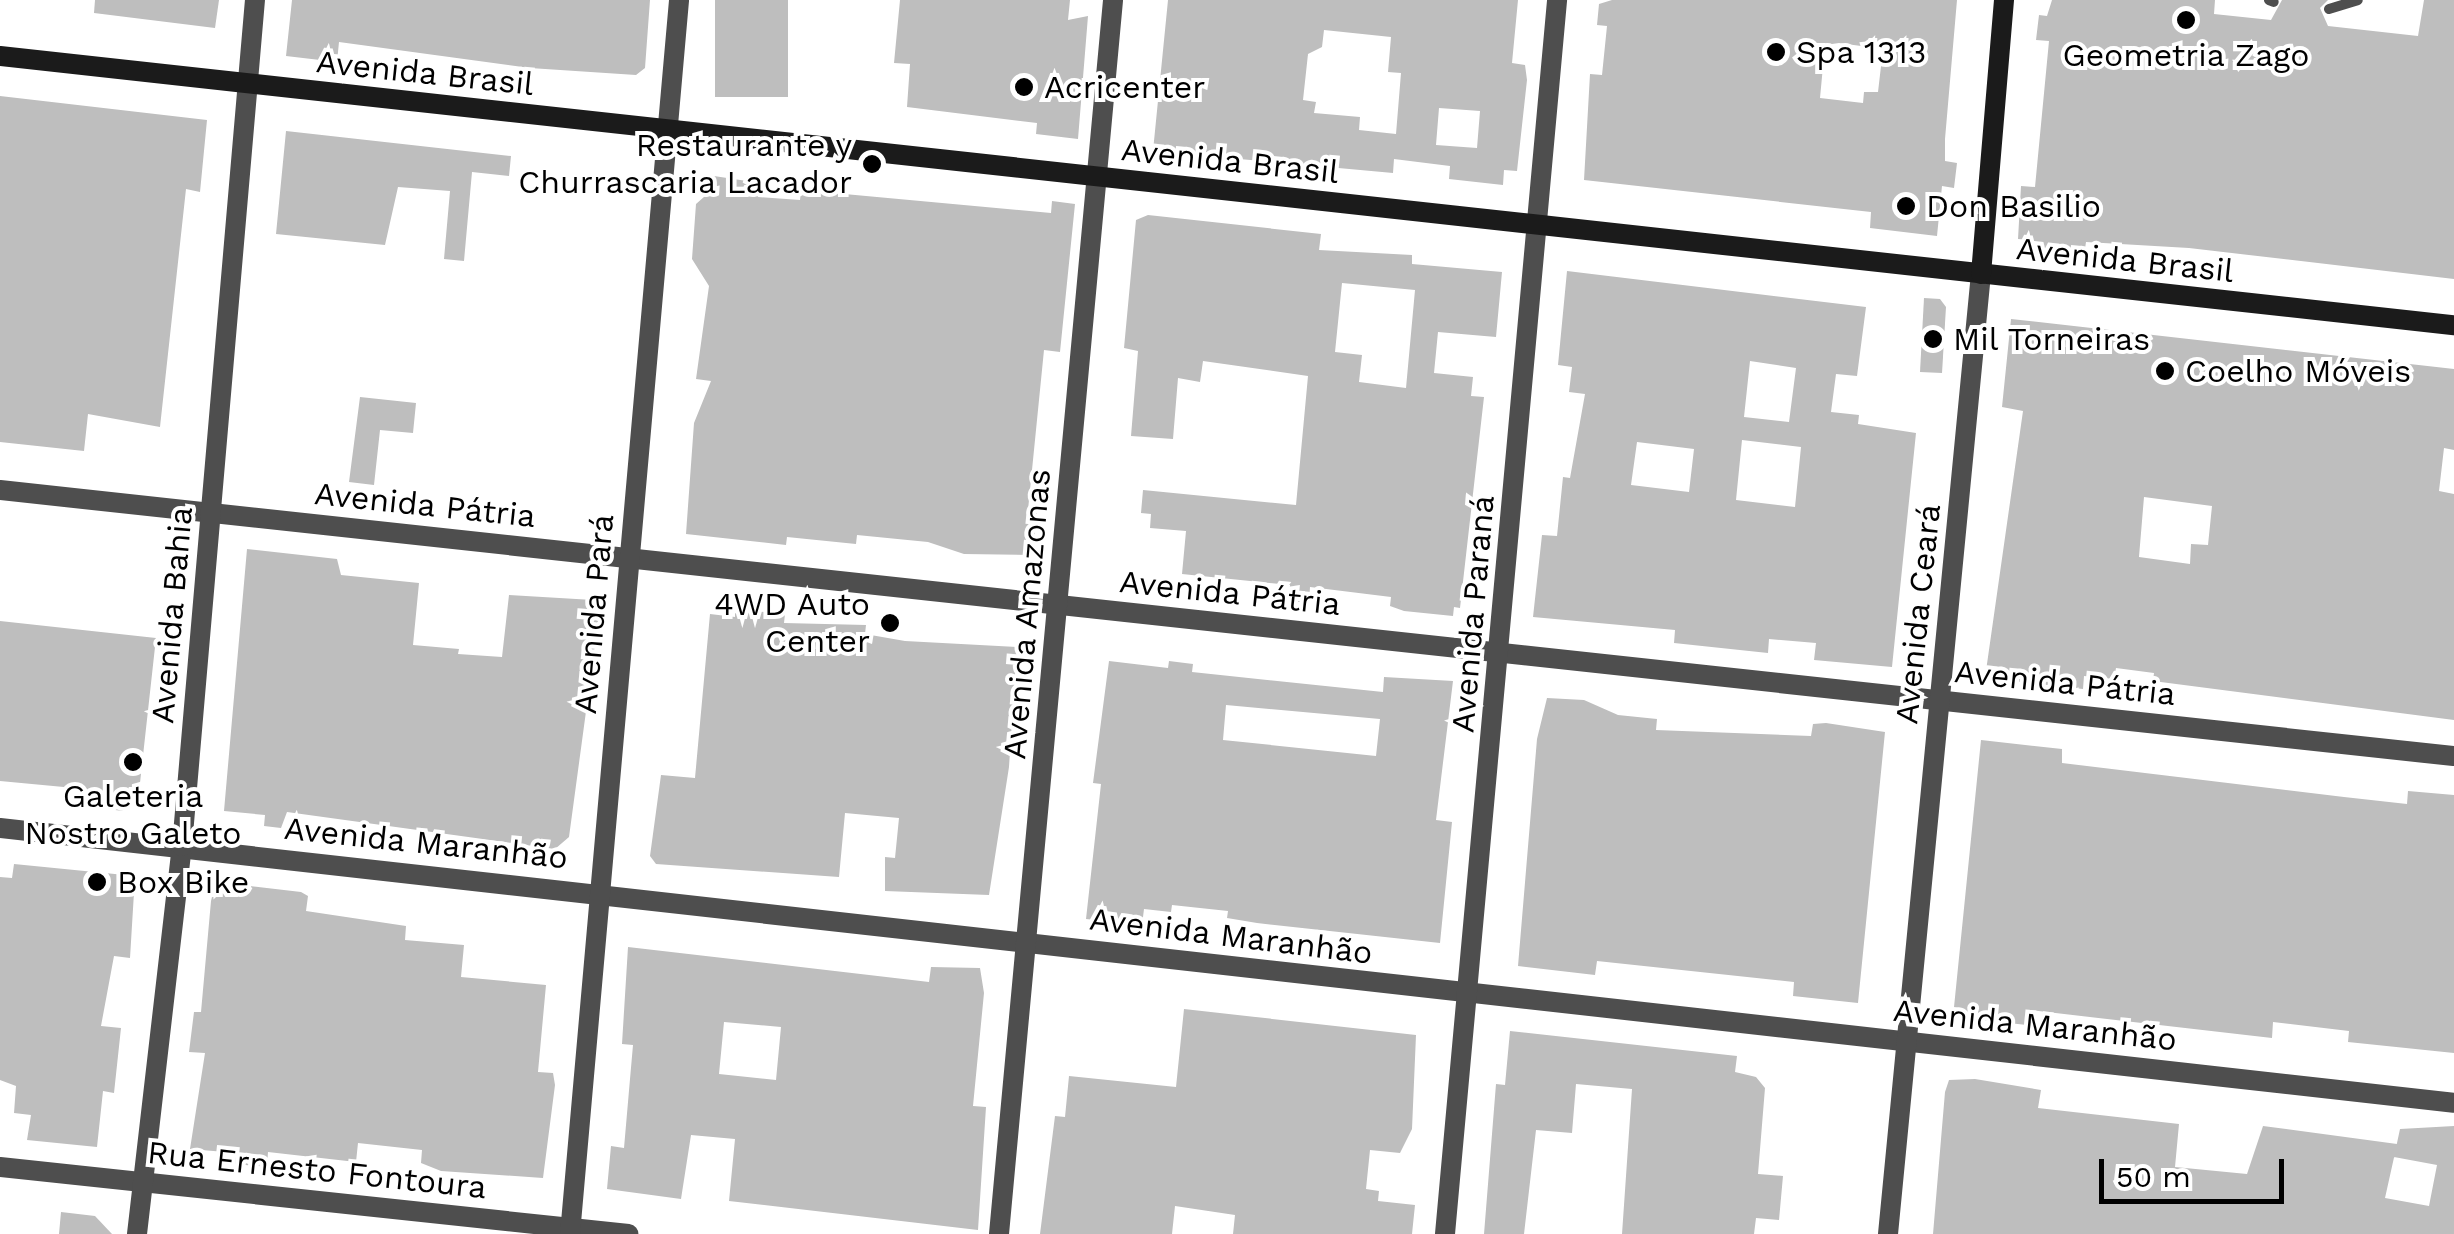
<!DOCTYPE html>
<meta charset="utf-8">
<style>
body{margin:0}
#map{position:relative;width:2454px;height:1234px;overflow:hidden;background:#fff;font-family:"Work Sans",sans-serif}
div>[style]{position:absolute}
[style*='--x']{left:calc(var(--x)*1px);top:calc(var(--y)*1px);width:calc(var(--w)*1px);rotate:calc(var(--a)*1deg)}
.building>*{inset:0;background:#bebebe;transform-origin:0 0}
.service>*{height:10px;margin:-5px;padding:0 5px;transform-origin:5px;border-radius:5px;background:#4e4e4e}
.minor>*{height:20px;margin:-10px;padding:0 10px;transform-origin:10px;border-radius:10px;background:#4e4e4e}
.tertiary>*{height:20px;margin:-10px;padding:0 10px;transform-origin:10px;border-radius:10px;background:#4e4e4e}
.secondary>*{height:20px;margin:-10px;padding:0 10px;transform-origin:10px;border-radius:10px;background:#1b1b1b}
.dots>*{width:28px;height:28px;translate:-50% -50%;box-sizing:border-box;border:5px solid #fff;border-radius:50%}
span{translate:-50% -50%;white-space:nowrap;text-align:center;line-height:1.15;-webkit-text-stroke:8px #fff;paint-order:stroke}
.poi-label{font-size:32px;color:#000}
.left{translate:0 -50%;text-align:left}
.right{translate:-100% -50%;text-align:right}
.street-label{font-size:32px;color:#000}
.scale{position:absolute;left:2099px;top:1159px;width:185px;height:45px;box-sizing:border-box;border:5px solid #000;border-top:0;padding-left:12px;font-size:30px;line-height:35px;white-space:nowrap;color:#000;-webkit-text-stroke:8px #fff;paint-order:stroke}
</style>
<div id="map">
<div class="building">
<i style="clip-path:polygon(95px 0,219px 0,215px 28px,94px 13px)"></i>
<i style="clip-path:polygon(292px 0,650px 0,645px 68px,636px 75px,530px 68px,339px 42px,337px 62px,286px 56px)"></i>
<i style="left:715px;top:0;width:73px;height:97px"></i>
<i style="clip-path:polygon(900px 0,1070px 0,1068px 20px,1088px 16px,1078px 139px,1036px 134px,1037px 123px,907px 107px,910px 64px,894px 63px)"></i>
<i style="clip-path:polygon(evenodd,1168px 0,1518px 0,1512px 63px,1525px 65px,1527px 80px,1517px 171px,1504px 170px,1503px 185px,1449px 179px,1450px 166px,1394px 159px,1393px 173px,1153px 151px,1168px 0,1324px 30px,1391px 37px,1388px 72px,1401px 73px,1396px 134px,1359px 130px,1360px 117px,1314px 113px,1316px 102px,1303px 100px,1308px 54px,1322px 47px,1324px 30px,1168px 0,1439px 108px,1480px 111px,1477px 148px,1436px 145px,1439px 108px)"></i>
<i style="clip-path:polygon(evenodd,1612px 0,1957px 0,1945px 139px,1945px 161px,1957px 163px,1954px 188px,1942px 186px,1937px 236px,1870px 228px,1871px 212px,1584px 180px,1590px 74px,1602px 75px,1607px 26px,1597px 25px,1599px 4px,1612px 0,1839px 43px,1883px 49px,1878px 92px,1864px 92px,1863px 103px,1820px 98px,1825px 45px,1839px 43px)"></i>
<i style="clip-path:polygon(2052px 0,2215px 0,2214px 14px,2271px 20px,2282px 0,2328px 0,2320px 8px,2328px 26px,2418px 36px,2424px 0,2454px 0,2454px 279px,2189px 248px,2086px 242px,2085px 249px,2039px 249px,2032px 240px,2018px 239px,2021px 186px,2035px 187px,2049px 41px,2036px 40px,2039px 15px,2047px 16px)"></i>
<i style="clip-path:polygon(0 96px,207px 120px,200px 192px,186px 189px,160px 427px,88px 414px,84px 451px,0 442px)"></i>
<i style="clip-path:polygon(286px 131px,511px 156px,509px 176px,472px 172px,464px 261px,444px 259px,450px 191px,398px 187px,385px 245px,276px 234px)"></i>
<i style="clip-path:polygon(714px 176px,760px 183px,758px 197px,800px 200px,801px 190px,1051px 213px,1052px 201px,1075px 204px,1060px 352px,1044px 350px,1028px 510px,1037px 511px,1033px 555px,964px 554px,928px 542px,857px 535px,856px 544px,787px 537px,786px 545px,686px 534px,694px 423px,711px 381px,696px 379px,709px 286px,692px 259px,696px 204px,713px 189px)"></i>
<i style="clip-path:polygon(evenodd,1148px 215px,1321px 234px,1319px 250px,1412px 255px,1412px 264px,1502px 272px,1496px 337px,1438px 332px,1434px 373px,1473px 377px,1471px 396px,1484px 397px,1460px 608px,1454px 607px,1453px 616px,1404px 611px,1390px 606px,1391px 597px,1310px 587px,1309px 603px,1289px 601px,1290px 585px,1182px 574px,1186px 531px,1150px 528px,1151px 514px,1141px 513px,1143px 490px,1296px 505px,1308px 376px,1203px 361px,1200px 382px,1178px 378px,1173px 439px,1131px 436px,1138px 351px,1124px 348px,1136px 220px,1148px 215px,1342px 283px,1415px 290px,1406px 388px,1359px 382px,1362px 355px,1335px 352px,1342px 283px)"></i>
<i style="clip-path:polygon(evenodd,1567px 271px,1866px 307px,1857px 376px,1836px 374px,1831px 412px,1859px 415px,1858px 424px,1916px 433px,1892px 667px,1814px 660px,1816px 643px,1769px 639px,1768px 653px,1674px 643px,1675px 630px,1533px 617px,1542px 535px,1557px 536px,1563px 477px,1570px 478px,1585px 394px,1569px 392px,1572px 367px,1558px 365px,1567px 271px,1750px 361px,1796px 368px,1789px 422px,1744px 417px,1750px 361px,1567px 271px,1742px 440px,1801px 447px,1795px 507px,1736px 500px,1742px 440px,1567px 271px,1637px 442px,1694px 449px,1689px 492px,1631px 485px,1637px 442px)"></i>
<i style="clip-path:polygon(1924px 298px,1940px 299px,1946px 307px,1942px 373px,1920px 372px)"></i>
<i style="clip-path:polygon(evenodd,2011px 319px,2454px 369px,2454px 450px,2444px 448px,2439px 491px,2454px 494px,2454px 720px,2153px 681px,2154px 673px,2116px 668px,2114px 679px,2084px 676px,2083px 689px,1985px 678px,2023px 411px,2002px 407px,2011px 319px,2144px 497px,2212px 506px,2208px 545px,2191px 544px,2190px 564px,2139px 557px,2144px 497px)"></i>
<i style="clip-path:polygon(360px 397px,416px 403px,413px 433px,380px 430px,374px 485px,349px 482px)"></i>
<i style="clip-path:polygon(247px 549px,337px 559px,341px 575px,419px 583px,413px 645px,459px 649px,458px 654px,502px 657px,509px 595px,593px 600px,600px 608px,569px 837px,555px 849px,287px 812px,281px 828px,264px 826px,265px 815px,224px 811px)"></i>
<i style="clip-path:polygon(735px 609px,785px 614px,784px 623px,866px 625px,865px 634px,905px 641px,1017px 647px,1009px 767px,989px 895px,885px 891px,885px 857px,895px 858px,899px 818px,845px 813px,839px 877px,656px 864px,650px 856px,661px 775px,695px 778px,710px 614px,735px 617px)"></i>
<i style="clip-path:polygon(0 621px,156px 638px,138px 801px,124px 799px,123px 811px,84px 806px,85px 789px,0 781px)"></i>
<i style="clip-path:polygon(evenodd,1109px 661px,1168px 668px,1169px 661px,1193px 664px,1192px 672px,1383px 692px,1384px 677px,1453px 681px,1436px 820px,1452px 822px,1440px 943px,1257px 923px,1227px 918px,1228px 911px,1172px 905px,1171px 912px,1144px 909px,1142px 925px,1086px 919px,1101px 784px,1093px 783px,1109px 661px,1226px 705px,1380px 719px,1376px 756px,1223px 740px,1226px 705px)"></i>
<i style="clip-path:polygon(1547px 698px,1584px 700px,1618px 715px,1657px 719px,1656px 730px,1811px 736px,1813px 724px,1826px 723px,1885px 732px,1858px 1003px,1793px 996px,1794px 982px,1597px 961px,1595px 975px,1518px 966px,1537px 739px)"></i>
<i style="clip-path:polygon(1981px 740px,2062px 749px,2062px 763px,2344px 797px,2407px 804px,2408px 791px,2454px 795px,2454px 1053px,2348px 1042px,2349px 1031px,2273px 1022px,2272px 1038px,2029px 1010px,2027px 1025px,1953px 1017px)"></i>
<i style="clip-path:polygon(14px 864px,135px 876px,130px 958px,114px 956px,101px 1026px,121px 1028px,114px 1093px,103px 1091px,97px 1147px,27px 1140px,31px 1115px,14px 1113px,16px 1086px,0 1080px,0 877px,12px 878px)"></i>
<i style="clip-path:polygon(232px 884px,301px 892px,308px 896px,306px 911px,406px 926px,405px 940px,464px 945px,461px 977px,546px 985px,538px 1072px,553px 1073px,555px 1085px,543px 1178px,441px 1171px,421px 1163px,422px 1150px,358px 1143px,356px 1162px,268px 1152px,267px 1167px,224px 1163px,225px 1152px,190px 1149px,205px 1053px,189px 1052px,194px 1012px,201px 1012px,211px 901px,215px 885px)"></i>
<i style="clip-path:polygon(evenodd,628px 947px,929px 982px,931px 967px,980px 968px,984px 993px,973px 1106px,986px 1107px,978px 1230px,729px 1201px,735px 1139px,691px 1135px,681px 1199px,607px 1189px,611px 1146px,624px 1148px,630px 1079px,633px 1045px,622px 1044px,628px 947px,724px 1022px,781px 1027px,776px 1080px,719px 1074px,724px 1022px)"></i>
<i style="clip-path:polygon(1184px 1009px,1416px 1035px,1412px 1129px,1400px 1153px,1370px 1150px,1366px 1189px,1379px 1191px,1378px 1201px,1415px 1205px,1412px 1234px,1233px 1234px,1235px 1215px,1175px 1206px,1172px 1234px,1040px 1234px,1055px 1116px,1065px 1117px,1069px 1076px,1176px 1087px)"></i>
<i style="clip-path:polygon(1510px 1031px,1737px 1056px,1735px 1072px,1756px 1077px,1765px 1088px,1758px 1174px,1783px 1176px,1779px 1220px,1756px 1218px,1754px 1234px,1622px 1234px,1632px 1089px,1576px 1084px,1572px 1133px,1536px 1130px,1524px 1234px,1484px 1234px,1496px 1084px,1505px 1085px)"></i>
<i style="clip-path:polygon(1975px 1079px,2041px 1090px,2038px 1108px,2179px 1124px,2175px 1167px,2247px 1174px,2263px 1126px,2397px 1144px,2385px 1198px,2429px 1206px,2437px 1165px,2394px 1157px,2400px 1129px,2454px 1126px,2454px 1234px,1933px 1234px,1945px 1092px,1949px 1080px)"></i>
<i style="clip-path:polygon(61px 1212px,95px 1216px,112px 1234px,59px 1234px)"></i>
</div>
<div class="service">
<i style="--x:2269;--y:0;--w:5;--a:22"></i>
<i style="--x:2329;--y:9;--w:30;--a:-17"></i>
</div>
<div class="minor">
<i style="--x:0;--y:490;--w:2468;--a:6.19"></i>
<i style="--x:0;--y:828;--w:2469;--a:6.39"></i>
<i style="--x:0;--y:1167;--w:632;--a:6.09"></i>
<i style="--x:137;--y:1234;--w:391;--a:-83.4"></i>
<i style="--x:182;--y:846;--w:849;--a:-85.07"></i>
<i style="--x:999;--y:1234;--w:1239;--a:-84.72"></i>
<i style="--x:1445;--y:1234;--w:1239;--a:-84.81"></i>
</div>
<div class="tertiary">
<i style="--x:570;--y:1234;--w:1239;--a:-84.95"></i>
<i style="--x:1888;--y:1234;--w:964;--a:-84.47"></i>
</div>
<div class="secondary">
<i style="--x:0;--y:56;--w:2469;--a:6.26"></i>
<i style="--x:1981;--y:274;--w:275;--a:-85.2"></i>
</div>
<div class="dots">
<i style="left:2186px;top:20px;background:#000"></i>
<i style="left:1776px;top:52px;background:#000"></i>
<i style="left:1024px;top:87px;background:#000"></i>
<i style="left:872px;top:164px;background:#000"></i>
<i style="left:1906px;top:206px;background:#000"></i>
<i style="left:1933px;top:339px;background:#000"></i>
<i style="left:2165px;top:371px;background:#000"></i>
<i style="left:890px;top:623px;background:#000"></i>
<i style="left:133px;top:762px;background:#000"></i>
<i style="left:97px;top:882px;background:#000"></i>
</div>
<div class="poi-label">
<span class="left" style="left:1796px;top:52px">Spa 1313</span>
<span style="left:2186px;top:55px">Geometria Zago</span>
<span class="left" style="left:1044px;top:87px">Acricenter</span>
<span class="right" style="left:852px;top:164px">Restaurante y<br>Churrascaria Lacador</span>
<span class="left" style="left:1926px;top:206px">Don Basilio</span>
<span class="left" style="left:1953px;top:339px">Mil Torneiras</span>
<span class="left" style="left:2185px;top:371px">Coelho Móveis</span>
<span class="right" style="left:870px;top:623px">4WD Auto<br>Center</span>
<span style="left:133px;top:815px">Galeteria<br>Nostro Galeto</span>
<span class="left" style="left:117px;top:882px">Box Bike</span>
</div>
<div class="street-label">
<span style="left:425px;top:73px;rotate:6deg">Avenida Brasil</span>
<span style="left:1230px;top:161px;rotate:6deg">Avenida Brasil</span>
<span style="left:2125px;top:260px;rotate:6deg">Avenida Brasil</span>
<span style="left:425px;top:505px;rotate:6deg">Avenida Pátria</span>
<span style="left:1230px;top:593px;rotate:6deg">Avenida Pátria</span>
<span style="left:594px;top:614px;rotate:-85deg">Avenida Pará</span>
<span style="left:1027px;top:614px;rotate:-85deg">Avenida Amazonas</span>
<span style="left:1473px;top:614px;rotate:-85deg">Avenida Paraná</span>
<span style="left:1918px;top:614px;rotate:-84deg">Avenida Ceará</span>
<span style="left:172px;top:615px;rotate:-85deg">Avenida Bahia</span>
<span style="left:2065px;top:683px;rotate:6deg">Avenida Pátria</span>
<span style="left:426px;top:843px;rotate:6deg">Avenida Maranhão</span>
<span style="left:1231px;top:936px;rotate:7deg">Avenida Maranhão</span>
<span style="left:2035px;top:1025px;rotate:6deg">Avenida Maranhão</span>
<span style="left:317px;top:1170px;rotate:6deg">Rua Ernesto Fontoura</span>
</div>
<div class="scale">50 m</div>
</div>
